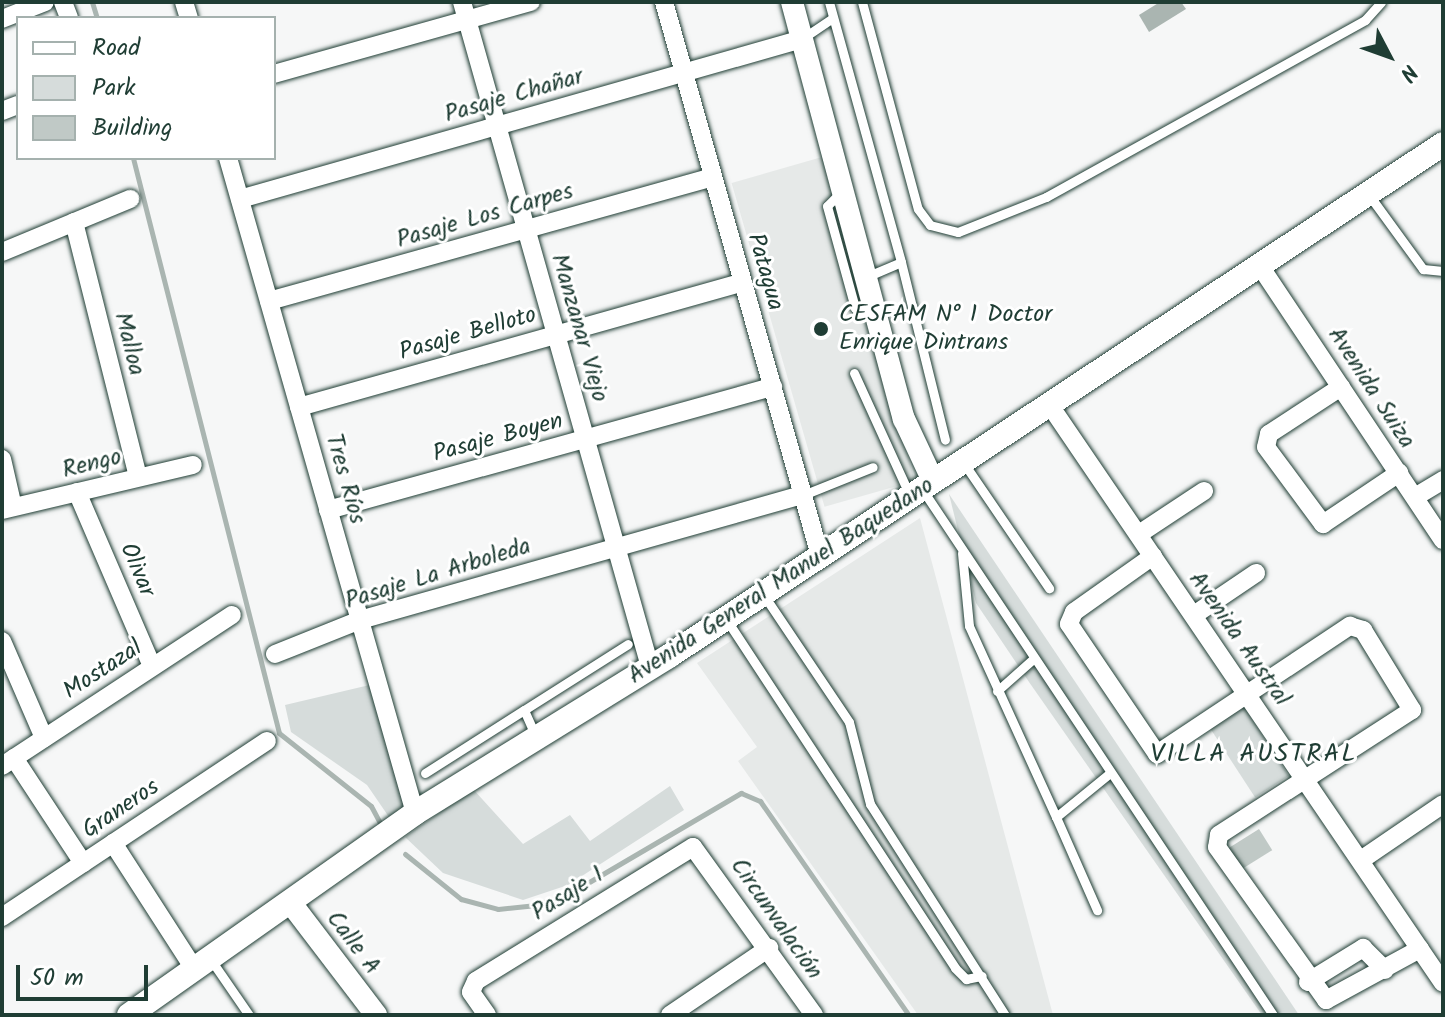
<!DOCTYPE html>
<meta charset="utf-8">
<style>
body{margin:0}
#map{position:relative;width:1445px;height:1017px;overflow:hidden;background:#f6f7f7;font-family:Kalam,sans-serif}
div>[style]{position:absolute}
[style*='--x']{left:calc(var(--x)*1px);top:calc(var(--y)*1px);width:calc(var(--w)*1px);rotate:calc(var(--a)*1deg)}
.built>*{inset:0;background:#e6e9e8;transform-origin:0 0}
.green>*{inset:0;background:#d6dcdb;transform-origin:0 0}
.water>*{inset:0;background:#aab5b1}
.stream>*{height:5px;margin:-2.5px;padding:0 2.5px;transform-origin:2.5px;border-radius:2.5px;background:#aab5b1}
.building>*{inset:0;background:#c0c9c6;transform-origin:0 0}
.roads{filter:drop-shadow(0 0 2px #1f3d34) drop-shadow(0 0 2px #1f3d34)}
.service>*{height:9px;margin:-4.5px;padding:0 4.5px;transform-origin:4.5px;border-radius:4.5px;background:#fff}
.minor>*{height:18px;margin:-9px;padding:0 9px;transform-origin:9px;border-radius:9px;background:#fff}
.tertiary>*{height:22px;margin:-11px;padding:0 11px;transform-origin:11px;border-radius:11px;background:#fff}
.secondary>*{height:24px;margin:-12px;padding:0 12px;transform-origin:12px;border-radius:12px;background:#fff}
.dots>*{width:22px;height:22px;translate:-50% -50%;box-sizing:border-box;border:4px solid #fff;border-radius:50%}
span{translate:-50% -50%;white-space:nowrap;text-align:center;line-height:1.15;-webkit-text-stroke:6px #fff;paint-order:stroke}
.street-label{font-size:24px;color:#1f3d34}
.poi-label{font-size:24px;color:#1f3d34}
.left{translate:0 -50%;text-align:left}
.neighbourhood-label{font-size:26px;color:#1f3d34;letter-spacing:2px}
.frame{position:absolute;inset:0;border:4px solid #1f3d34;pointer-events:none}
.legend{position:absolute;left:16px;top:16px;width:260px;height:144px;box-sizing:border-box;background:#fff;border:2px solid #a5b1ae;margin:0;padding:10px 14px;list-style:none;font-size:24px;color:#1f3d34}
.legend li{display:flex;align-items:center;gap:16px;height:40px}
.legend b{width:40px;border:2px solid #a5b1ae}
.north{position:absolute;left:1349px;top:16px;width:80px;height:80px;-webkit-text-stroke:6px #fff;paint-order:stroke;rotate:131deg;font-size:22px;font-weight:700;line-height:32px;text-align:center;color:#1f3d34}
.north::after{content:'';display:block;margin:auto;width:28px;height:36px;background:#1f3d34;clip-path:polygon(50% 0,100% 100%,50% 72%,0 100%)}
.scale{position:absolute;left:16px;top:965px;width:132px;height:36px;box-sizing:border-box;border:4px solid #1f3d34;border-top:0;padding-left:10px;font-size:24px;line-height:28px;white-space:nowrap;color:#1f3d34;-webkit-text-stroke:6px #fff;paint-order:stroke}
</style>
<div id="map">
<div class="built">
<i style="left:822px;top:157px;width:337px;height:94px;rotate:74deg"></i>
<i style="clip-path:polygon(920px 518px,1053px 1015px,918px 1015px,738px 761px,757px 747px,697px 663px)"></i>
</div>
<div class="green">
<i style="clip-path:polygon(949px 494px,1299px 1015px,1262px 1015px,1029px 682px,976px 603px)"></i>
<i style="clip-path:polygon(378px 683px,412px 806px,391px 820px,367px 785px,291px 732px,285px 705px)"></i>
<i style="left:1244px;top:707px;width:82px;height:40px;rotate:57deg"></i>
<i style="clip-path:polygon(670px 786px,684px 810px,568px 885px,523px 900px,443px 873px,405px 837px,473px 789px,523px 844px,570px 815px,590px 841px)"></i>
</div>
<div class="water">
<i style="clip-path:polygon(1160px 2px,1181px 2px,1186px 9px,1149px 32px,1139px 15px)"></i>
</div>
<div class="stream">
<i style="--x:92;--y:2;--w:17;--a:73"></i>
<i style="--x:133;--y:158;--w:593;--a:75.75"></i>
<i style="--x:279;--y:733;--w:117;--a:38.4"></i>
<i style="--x:371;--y:806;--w:24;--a:62"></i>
<i style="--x:405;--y:854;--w:72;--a:38.8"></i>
<i style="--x:461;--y:899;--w:38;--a:15"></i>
<i style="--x:498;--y:909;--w:36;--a:-6"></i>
<i style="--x:534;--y:905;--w:34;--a:-17"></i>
<i style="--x:567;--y:895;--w:202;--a:-30.4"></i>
<i style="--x:741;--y:793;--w:21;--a:23"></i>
<i style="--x:760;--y:801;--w:261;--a:55.2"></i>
</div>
<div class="building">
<i style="left:1259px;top:829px;width:25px;height:38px;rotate:58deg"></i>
</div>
<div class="roads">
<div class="service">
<i style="--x:829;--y:2;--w:270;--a:74.5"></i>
<i style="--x:862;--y:2;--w:214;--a:74.9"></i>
<i style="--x:918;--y:209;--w:20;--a:53"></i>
<i style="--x:930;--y:225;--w:29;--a:14"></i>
<i style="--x:958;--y:232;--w:95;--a:-21.7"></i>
<i style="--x:1046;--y:197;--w:365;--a:-29"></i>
<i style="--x:1365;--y:20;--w:24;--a:-48"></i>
<i style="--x:803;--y:38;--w:36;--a:-34"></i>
<i style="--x:842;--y:191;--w:21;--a:135"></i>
<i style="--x:827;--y:206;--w:106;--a:74.6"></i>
<i style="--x:855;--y:308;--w:19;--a:3"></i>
<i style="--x:1369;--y:195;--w:92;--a:53.9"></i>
<i style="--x:1423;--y:269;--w:20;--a:6"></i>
<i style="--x:866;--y:277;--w:38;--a:-23"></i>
<i style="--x:901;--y:262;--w:183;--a:76.1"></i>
<i style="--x:854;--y:373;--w:135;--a:65.5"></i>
<i style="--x:963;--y:462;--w:153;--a:55.7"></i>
<i style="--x:922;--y:489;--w:632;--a:56.28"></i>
<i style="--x:803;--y:495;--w:75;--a:-21.8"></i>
<i style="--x:962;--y:553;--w:73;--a:84.5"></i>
<i style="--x:969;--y:626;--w:210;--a:65.5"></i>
<i style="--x:1056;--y:817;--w:70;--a:-39.2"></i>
<i style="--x:763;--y:594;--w:154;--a:56.1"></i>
<i style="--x:849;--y:722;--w:85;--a:75.6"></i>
<i style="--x:870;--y:804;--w:250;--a:57.4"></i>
<i style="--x:726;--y:619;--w:417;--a:56.7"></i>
<i style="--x:955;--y:968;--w:16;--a:45"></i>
<i style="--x:966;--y:979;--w:16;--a:-11"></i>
<i style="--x:997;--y:691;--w:48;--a:-41.6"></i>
<i style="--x:524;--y:710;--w:123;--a:-32.4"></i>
<i style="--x:425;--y:773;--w:117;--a:-32.5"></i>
<i style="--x:524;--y:710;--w:30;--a:66"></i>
<i style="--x:1056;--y:817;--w:102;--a:66.2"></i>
<i style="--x:211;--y:960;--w:67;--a:55.4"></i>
</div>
<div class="minor">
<i style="--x:63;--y:2;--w:17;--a:69"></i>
<i style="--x:184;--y:2;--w:17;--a:73"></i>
<i style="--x:462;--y:2;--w:691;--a:74.21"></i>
<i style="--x:664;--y:2;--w:576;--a:74.27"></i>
<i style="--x:2;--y:19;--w:46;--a:-21.6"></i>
<i style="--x:274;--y:74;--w:267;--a:-15.7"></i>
<i style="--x:2;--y:111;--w:17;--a:-21"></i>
<i style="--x:228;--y:158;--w:681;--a:74.07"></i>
<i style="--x:240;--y:199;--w:584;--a:-15.89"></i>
<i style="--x:74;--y:222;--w:263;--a:75.9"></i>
<i style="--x:2;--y:252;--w:139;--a:-22.5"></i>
<i style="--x:1258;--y:263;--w:333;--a:56.3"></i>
<i style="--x:269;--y:301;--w:461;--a:-15.6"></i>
<i style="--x:1341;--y:387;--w:86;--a:146.9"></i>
<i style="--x:1269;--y:434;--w:13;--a:103"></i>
<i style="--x:1266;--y:447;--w:96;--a:53.5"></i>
<i style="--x:1323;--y:524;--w:92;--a:-33.9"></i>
<i style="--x:1049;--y:404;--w:700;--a:55.77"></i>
<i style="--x:299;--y:407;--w:461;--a:-15.7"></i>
<i style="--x:2;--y:459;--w:49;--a:77.1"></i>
<i style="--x:77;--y:492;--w:189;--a:66.7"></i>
<i style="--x:1415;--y:497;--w:33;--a:-31"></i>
<i style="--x:2;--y:510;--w:196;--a:-13.3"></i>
<i style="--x:328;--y:510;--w:462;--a:-15.5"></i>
<i style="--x:1139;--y:534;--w:78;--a:-33.5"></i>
<i style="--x:1153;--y:556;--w:97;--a:144.7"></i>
<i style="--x:1074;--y:612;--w:13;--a:113"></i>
<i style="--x:1069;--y:624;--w:157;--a:55.9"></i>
<i style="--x:1157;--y:754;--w:232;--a:-33.6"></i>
<i style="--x:1350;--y:626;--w:14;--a:17"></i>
<i style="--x:1363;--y:630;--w:94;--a:58.5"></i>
<i style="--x:1412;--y:710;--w:230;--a:147.1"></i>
<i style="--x:1219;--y:835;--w:12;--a:99"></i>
<i style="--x:1217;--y:847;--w:188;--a:54.5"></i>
<i style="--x:1326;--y:1000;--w:107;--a:-28.5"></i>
<i style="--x:1194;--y:615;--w:75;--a:-34.1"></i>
<i style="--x:2;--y:641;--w:106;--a:66.6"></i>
<i style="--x:275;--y:654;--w:92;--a:-21.8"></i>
<i style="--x:360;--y:620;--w:460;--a:-15.8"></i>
<i style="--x:14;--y:758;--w:126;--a:56.7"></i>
<i style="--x:2;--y:766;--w:275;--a:-33.3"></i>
<i style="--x:113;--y:843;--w:151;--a:57.2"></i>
<i style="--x:1361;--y:860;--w:99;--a:-34.3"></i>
<i style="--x:2;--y:917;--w:318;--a:-33.6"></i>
<i style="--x:1308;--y:982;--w:65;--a:-31.7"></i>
<i style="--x:1363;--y:948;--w:31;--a:45"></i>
<i style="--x:487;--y:1015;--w:28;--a:-125"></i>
<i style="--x:471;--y:992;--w:12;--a:-66"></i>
<i style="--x:476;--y:981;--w:255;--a:-31.7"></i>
<i style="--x:693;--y:847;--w:207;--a:54.2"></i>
<i style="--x:670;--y:1015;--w:120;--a:-34.1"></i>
</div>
<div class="tertiary">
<i style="--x:792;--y:2;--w:432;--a:75"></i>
<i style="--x:904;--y:419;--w:68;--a:64.9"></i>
<i style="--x:290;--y:902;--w:142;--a:52.7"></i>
</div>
<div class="secondary">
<i style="--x:129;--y:1015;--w:350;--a:-35.2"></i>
<i style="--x:415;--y:813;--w:299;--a:-31.7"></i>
<i style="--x:669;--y:656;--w:928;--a:-33.48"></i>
</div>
</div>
<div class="dots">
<i style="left:821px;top:329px;background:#1f3d34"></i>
</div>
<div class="street-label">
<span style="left:514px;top:96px;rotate:-16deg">Pasaje Chañar</span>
<span style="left:485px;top:216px;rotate:-16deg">Pasaje Los Carpes</span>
<span style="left:765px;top:272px;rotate:74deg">Patagua</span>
<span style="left:579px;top:328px;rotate:74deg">Manzanar Viejo</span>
<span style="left:468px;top:334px;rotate:-16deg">Pasaje Belloto</span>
<span style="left:129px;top:344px;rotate:76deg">Malloa</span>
<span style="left:1371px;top:388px;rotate:57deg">Avenida Suiza</span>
<span style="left:498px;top:438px;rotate:-15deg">Pasaje Boyen</span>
<span style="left:92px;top:464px;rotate:-14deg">Rengo</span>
<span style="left:345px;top:479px;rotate:74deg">Tres Ríos</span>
<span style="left:137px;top:570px;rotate:67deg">Olivar</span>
<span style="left:438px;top:574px;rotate:-17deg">Pasaje La Arboleda</span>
<span style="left:781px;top:581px;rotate:-33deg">Avenida General Manuel Baquedano</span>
<span style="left:1239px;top:639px;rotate:55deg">Avenida Austral</span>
<span style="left:103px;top:670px;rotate:-33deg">Mostazal</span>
<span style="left:121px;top:809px;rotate:-34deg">Graneros</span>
<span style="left:568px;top:894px;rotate:-32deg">Pasaje 1</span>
<span style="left:776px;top:919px;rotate:55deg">Circunvalación</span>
<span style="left:353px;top:943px;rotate:53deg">Calle A</span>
</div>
<div class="poi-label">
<span class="left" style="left:839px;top:329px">CESFAM N° 1 Doctor<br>Enrique Dintrans</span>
</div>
<div class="neighbourhood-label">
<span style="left:1254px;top:755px">VILLA AUSTRAL</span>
</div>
<div class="frame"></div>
<ul class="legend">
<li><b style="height:10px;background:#fff"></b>Road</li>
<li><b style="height:22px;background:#d6dcdb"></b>Park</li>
<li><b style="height:22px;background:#c0c9c6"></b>Building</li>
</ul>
<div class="north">N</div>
<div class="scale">50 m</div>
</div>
